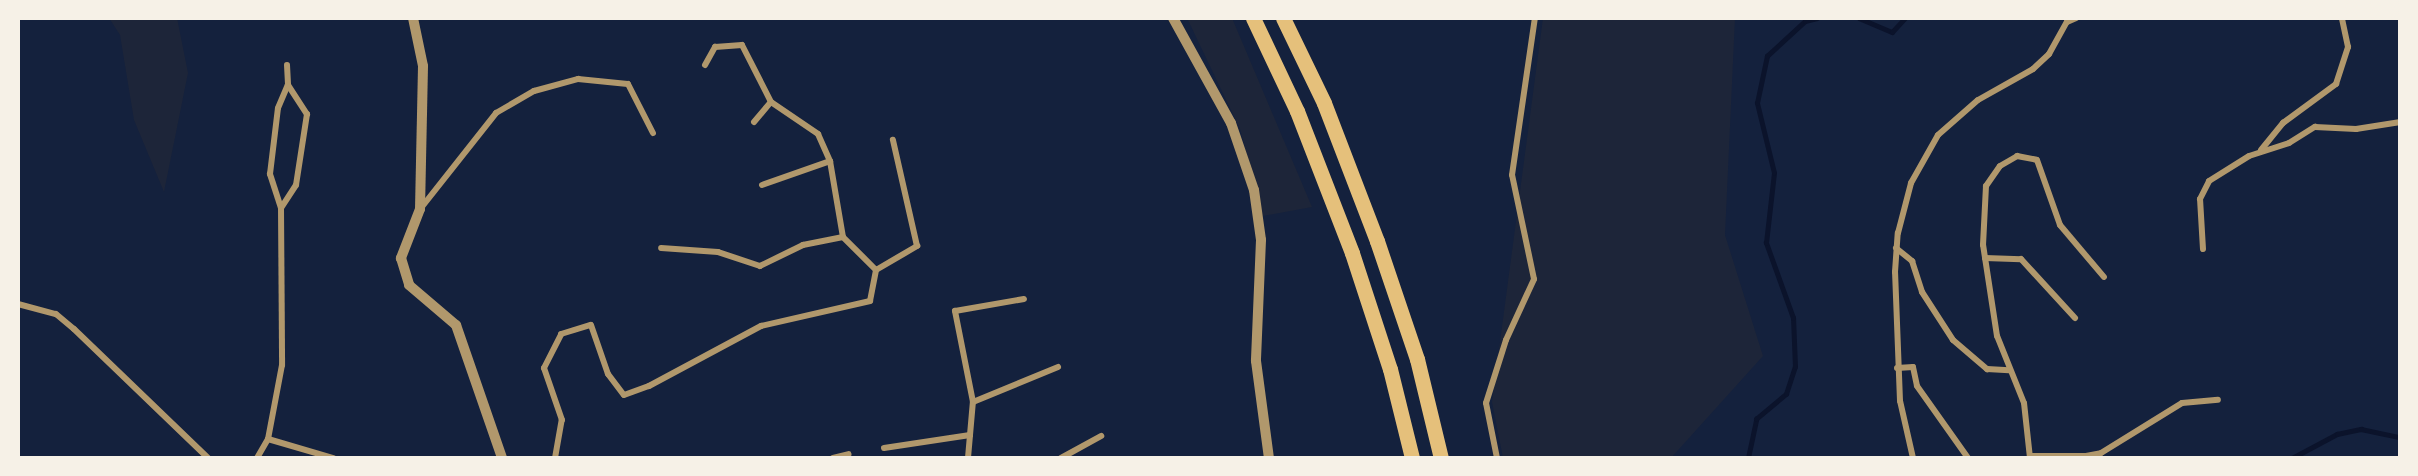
<!DOCTYPE html>
<style>
body{margin:0}
#map{position:relative;width:2418px;height:476px;overflow:hidden;background:#14213d;font-family:Inter,sans-serif}
div>[style]{position:absolute}
[style*='--x']{left:calc(var(--x)*1px);top:calc(var(--y)*1px);width:calc(var(--w)*1px);rotate:calc(var(--a)*1deg)}
.green>*{inset:0;background:#1d2539}
.stream>*{height:4.5px;margin:-2.25px;padding:0 2.25px;transform-origin:2.25px;border-radius:2.25px;background:#0b132b}
.minor>*{height:6px;margin:-3px;padding:0 3px;transform-origin:3px;border-radius:3px;background:#b1986c}
.tertiary>*{height:10px;margin:-5px;padding:0 5px;transform-origin:5px;border-radius:5px;background:#b1986c}
.motorway>*{height:15px;margin:-7.5px;padding:0 7.5px;transform-origin:7.5px;border-radius:7.5px;background:#e5c07b}
span{translate:-50% -50%;white-space:nowrap;text-align:center;line-height:1.15;-webkit-text-stroke:6px #f6f1e7;paint-order:stroke}
.frame{position:absolute;inset:0;border:20px solid #f6f1e7;pointer-events:none}
</style>
<div id="map">
<div class="green">
<i style="clip-path:polygon(109px 18px,177px 18px,188px 73px,164px 192px,134px 120px,120px 35px)"></i>
<i style="clip-path:polygon(1187px 18px,1232px 18px,1312px 207px,1263px 216px,1240px 129px)"></i>
<i style="clip-path:polygon(1543px 18px,1735px 18px,1725px 235px,1763px 356px,1671px 458px,1503px 458px,1492px 402px)"></i>
</div>
<div class="stream">
<i style="--x:1859;--y:18;--w:36;--a:23"></i>
<i style="--x:1892;--y:32;--w:19;--a:-47"></i>
<i style="--x:1748;--y:458;--w:40;--a:-78"></i>
<i style="--x:1756;--y:419;--w:39;--a:-40"></i>
<i style="--x:1786;--y:394;--w:28;--a:-72"></i>
<i style="--x:1795;--y:367;--w:49;--a:-92.3"></i>
<i style="--x:1793;--y:318;--w:80;--a:-109.8"></i>
<i style="--x:1766;--y:243;--w:70;--a:-83.5"></i>
<i style="--x:1774;--y:173;--w:72;--a:-103.7"></i>
<i style="--x:1757;--y:103;--w:48;--a:-78"></i>
<i style="--x:1767;--y:56;--w:52;--a:-42.6"></i>
<i style="--x:1805;--y:21;--w:12;--a:-14"></i>
<i style="--x:2292;--y:458;--w:51;--a:-28.1"></i>
<i style="--x:2337;--y:434;--w:25;--a:-12"></i>
<i style="--x:2361;--y:429;--w:40;--a:12"></i>
</div>
<div class="minor">
<i style="--x:287;--y:65;--w:20;--a:87"></i>
<i style="--x:288;--y:85;--w:35;--a:57"></i>
<i style="--x:307;--y:114;--w:72;--a:98.8"></i>
<i style="--x:296;--y:185;--w:27;--a:123"></i>
<i style="--x:281;--y:208;--w:157;--a:89.6"></i>
<i style="--x:282;--y:365;--w:75;--a:100.7"></i>
<i style="--x:268;--y:439;--w:68;--a:16.3"></i>
<i style="--x:705;--y:65;--w:21;--a:-61"></i>
<i style="--x:715;--y:47;--w:27;--a:-4"></i>
<i style="--x:742;--y:45;--w:64;--a:63"></i>
<i style="--x:771;--y:102;--w:57;--a:34.2"></i>
<i style="--x:818;--y:134;--w:30;--a:66"></i>
<i style="--x:830;--y:161;--w:77;--a:80.3"></i>
<i style="--x:754;--y:122;--w:26;--a:-50"></i>
<i style="--x:2261;--y:150;--w:35;--a:-51"></i>
<i style="--x:2283;--y:123;--w:66;--a:-36.3"></i>
<i style="--x:2336;--y:84;--w:39;--a:-72"></i>
<i style="--x:2348;--y:47;--w:30;--a:-102"></i>
<i style="--x:762;--y:185;--w:72;--a:-19.4"></i>
<i style="--x:281;--y:208;--w:36;--a:-108"></i>
<i style="--x:270;--y:174;--w:66;--a:-83.1"></i>
<i style="--x:278;--y:108;--w:25;--a:-67"></i>
<i style="--x:421;--y:208;--w:121;--a:-51.7"></i>
<i style="--x:496;--y:113;--w:44;--a:-30.1"></i>
<i style="--x:534;--y:91;--w:46;--a:-15.3"></i>
<i style="--x:578;--y:79;--w:50;--a:5.7"></i>
<i style="--x:628;--y:84;--w:55;--a:63"></i>
<i style="--x:1896;--y:248;--w:21;--a:39"></i>
<i style="--x:1912;--y:261;--w:33;--a:72"></i>
<i style="--x:1922;--y:292;--w:57;--a:57.1"></i>
<i style="--x:1953;--y:340;--w:45;--a:40.5"></i>
<i style="--x:1987;--y:369;--w:22;--a:3"></i>
<i style="--x:2203;--y:249;--w:50;--a:-93.4"></i>
<i style="--x:2200;--y:199;--w:20;--a:-63"></i>
<i style="--x:2209;--y:181;--w:47;--a:-32"></i>
<i style="--x:2249;--y:156;--w:42;--a:-18"></i>
<i style="--x:2289;--y:143;--w:31;--a:-32"></i>
<i style="--x:2315;--y:127;--w:41;--a:2.8"></i>
<i style="--x:2356;--y:129;--w:45;--a:-9"></i>
<i style="--x:1985;--y:258;--w:36;--a:2"></i>
<i style="--x:2021;--y:259;--w:80;--a:47.5"></i>
<i style="--x:876;--y:270;--w:48;--a:-30.3"></i>
<i style="--x:917;--y:246;--w:109;--a:-102.8"></i>
<i style="--x:18;--y:304;--w:39;--a:15"></i>
<i style="--x:56;--y:314;--w:23;--a:40"></i>
<i style="--x:74;--y:329;--w:186;--a:43.9"></i>
<i style="--x:1897;--y:368;--w:16;--a:-4"></i>
<i style="--x:1913;--y:367;--w:19;--a:78"></i>
<i style="--x:1917;--y:386;--w:88;--a:54.7"></i>
<i style="--x:973;--y:402;--w:92;--a:-22.4"></i>
<i style="--x:970;--y:435;--w:33;--a:-85"></i>
<i style="--x:973;--y:402;--w:93;--a:-101.2"></i>
<i style="--x:955;--y:311;--w:70;--a:-9.9"></i>
<i style="--x:884;--y:448;--w:87;--a:-8.6"></i>
<i style="--x:970;--y:435;--w:23;--a:95"></i>
<i style="--x:2030;--y:456;--w:56;--a:0"></i>
<i style="--x:2086;--y:456;--w:15;--a:-11"></i>
<i style="--x:2101;--y:453;--w:95;--a:-31.7"></i>
<i style="--x:2182;--y:403;--w:36;--a:-5"></i>
<i style="--x:257;--y:458;--w:22;--a:-60"></i>
<i style="--x:555;--y:458;--w:39;--a:-80"></i>
<i style="--x:562;--y:420;--w:55;--a:-109.1"></i>
<i style="--x:544;--y:368;--w:38;--a:-63"></i>
<i style="--x:561;--y:334;--w:31;--a:-17"></i>
<i style="--x:591;--y:325;--w:52;--a:70.9"></i>
<i style="--x:608;--y:374;--w:26;--a:53"></i>
<i style="--x:624;--y:395;--w:27;--a:-20"></i>
<i style="--x:649;--y:386;--w:127;--a:-28.2"></i>
<i style="--x:761;--y:326;--w:112;--a:-12.9"></i>
<i style="--x:870;--y:301;--w:32;--a:-79"></i>
<i style="--x:876;--y:270;--w:47;--a:-135"></i>
<i style="--x:843;--y:237;--w:41;--a:168.7"></i>
<i style="--x:803;--y:245;--w:48;--a:154"></i>
<i style="--x:760;--y:266;--w:44;--a:-161.6"></i>
<i style="--x:718;--y:252;--w:57;--a:-176"></i>
<i style="--x:833;--y:458;--w:16;--a:-14"></i>
<i style="--x:1061;--y:458;--w:46;--a:-28.8"></i>
<i style="--x:1497;--y:458;--w:56;--a:-101.3"></i>
<i style="--x:1486;--y:403;--w:66;--a:-72.4"></i>
<i style="--x:1506;--y:340;--w:67;--a:-65.3"></i>
<i style="--x:1534;--y:279;--w:106;--a:-101.9"></i>
<i style="--x:1512;--y:175;--w:159;--a:-81.7"></i>
<i style="--x:1913;--y:458;--w:58;--a:-102.8"></i>
<i style="--x:1900;--y:401;--w:129;--a:-92.2"></i>
<i style="--x:1895;--y:272;--w:39;--a:-86"></i>
<i style="--x:1898;--y:233;--w:52;--a:-75.4"></i>
<i style="--x:1911;--y:183;--w:55;--a:-60.6"></i>
<i style="--x:1938;--y:135;--w:53;--a:-41.2"></i>
<i style="--x:1978;--y:100;--w:63;--a:-29.4"></i>
<i style="--x:2033;--y:69;--w:22;--a:-43"></i>
<i style="--x:2049;--y:54;--w:37;--a:-61"></i>
<i style="--x:2067;--y:22;--w:10;--a:-24"></i>
<i style="--x:2030;--y:458;--w:55;--a:-96.2"></i>
<i style="--x:2024;--y:403;--w:72;--a:-111.9"></i>
<i style="--x:1997;--y:336;--w:92;--a:-98.7"></i>
<i style="--x:1983;--y:245;--w:59;--a:-87.1"></i>
<i style="--x:1986;--y:186;--w:24;--a:-55"></i>
<i style="--x:2000;--y:166;--w:20;--a:-30"></i>
<i style="--x:2017;--y:156;--w:20;--a:11"></i>
<i style="--x:2037;--y:160;--w:69;--a:70.5"></i>
<i style="--x:2060;--y:225;--w:68;--a:49.8"></i>
</div>
<div class="tertiary">
<i style="--x:413;--y:18;--w:49;--a:78.2"></i>
<i style="--x:423;--y:66;--w:143;--a:91.2"></i>
<i style="--x:420;--y:209;--w:53;--a:111.2"></i>
<i style="--x:401;--y:258;--w:28;--a:73"></i>
<i style="--x:409;--y:285;--w:62;--a:40.4"></i>
<i style="--x:456;--y:325;--w:141;--a:70.9"></i>
<i style="--x:1173;--y:18;--w:120;--a:61.1"></i>
<i style="--x:1231;--y:123;--w:71;--a:71.1"></i>
<i style="--x:1254;--y:190;--w:50;--a:82"></i>
<i style="--x:1261;--y:240;--w:121;--a:92.4"></i>
<i style="--x:1256;--y:361;--w:98;--a:82.4"></i>
</div>
<div class="motorway">
<i style="--x:1253;--y:18;--w:103;--a:64.7"></i>
<i style="--x:1297;--y:111;--w:152;--a:68.8"></i>
<i style="--x:1352;--y:253;--w:122;--a:71.9"></i>
<i style="--x:1390;--y:369;--w:92;--a:76.1"></i>
<i style="--x:1283;--y:18;--w:94;--a:64.2"></i>
<i style="--x:1324;--y:103;--w:148;--a:69"></i>
<i style="--x:1377;--y:241;--w:125;--a:71.3"></i>
<i style="--x:1417;--y:359;--w:102;--a:76.4"></i>
</div>
<div class="frame"></div>
</div>
